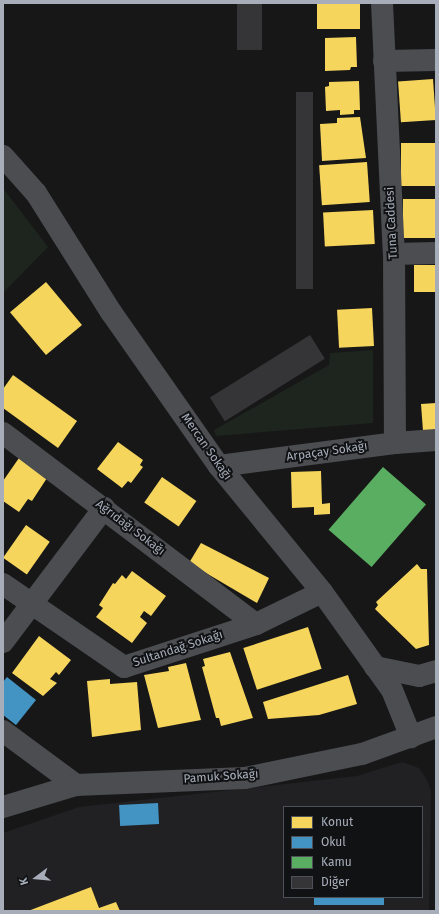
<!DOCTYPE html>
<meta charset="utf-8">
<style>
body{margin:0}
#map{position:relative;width:439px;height:914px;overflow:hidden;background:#171718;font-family:"Fira Sans",sans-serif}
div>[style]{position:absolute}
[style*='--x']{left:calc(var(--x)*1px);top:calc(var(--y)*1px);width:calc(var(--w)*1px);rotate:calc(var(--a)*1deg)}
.built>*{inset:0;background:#212124}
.green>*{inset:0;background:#1d251e}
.homes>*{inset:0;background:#f6d55c;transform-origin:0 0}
.schools>*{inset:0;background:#4393c3;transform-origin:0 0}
.public>*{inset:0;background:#5aae61;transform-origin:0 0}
.building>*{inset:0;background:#353537;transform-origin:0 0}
.minor>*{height:22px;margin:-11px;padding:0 11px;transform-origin:11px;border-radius:11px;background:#4b4d51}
.tertiary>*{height:22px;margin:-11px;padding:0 11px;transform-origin:11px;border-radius:11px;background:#4b4d51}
span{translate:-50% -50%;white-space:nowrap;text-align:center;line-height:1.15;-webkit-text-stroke:4px #111214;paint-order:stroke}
.street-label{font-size:12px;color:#a7aeba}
.frame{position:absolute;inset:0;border:4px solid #a7aeba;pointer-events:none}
.legend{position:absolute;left:283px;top:806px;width:140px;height:92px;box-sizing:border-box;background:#111214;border:1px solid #4d5056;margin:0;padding:5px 7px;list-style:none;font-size:12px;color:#a7aeba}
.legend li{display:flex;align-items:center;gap:8px;height:20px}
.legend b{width:20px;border:1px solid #4d5056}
.north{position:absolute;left:16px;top:858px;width:40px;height:40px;-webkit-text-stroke:3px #111214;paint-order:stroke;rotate:254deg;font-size:11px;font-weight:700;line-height:16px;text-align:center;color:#a7aeba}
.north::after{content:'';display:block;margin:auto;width:14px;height:18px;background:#a7aeba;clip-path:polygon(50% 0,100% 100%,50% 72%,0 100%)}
</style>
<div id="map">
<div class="built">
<i style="clip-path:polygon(evenodd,402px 762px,419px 768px,428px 782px,431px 792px,429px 911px,3px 911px,3px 833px,79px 807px,357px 776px,402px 762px,284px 807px,422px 807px,422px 897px,284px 897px,284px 807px)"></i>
</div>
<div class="green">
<i style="clip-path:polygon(3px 188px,48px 247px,3px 293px)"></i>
<i style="clip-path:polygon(373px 350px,373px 423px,216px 436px,214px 430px,329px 365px,330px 353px)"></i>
</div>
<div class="homes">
<i style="left:317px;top:3px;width:43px;height:26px"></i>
<i style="clip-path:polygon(356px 37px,357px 67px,351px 67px,350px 70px,325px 71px,325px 38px)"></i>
<i style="left:433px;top:79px;width:41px;height:35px;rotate:86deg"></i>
<i style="clip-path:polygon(359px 81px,360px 110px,354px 110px,354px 114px,340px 115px,340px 110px,326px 111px,325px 87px,329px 86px,329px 82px)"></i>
<i style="clip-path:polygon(360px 117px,366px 158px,322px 161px,320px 124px,337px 123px,337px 118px)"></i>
<i style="left:436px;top:143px;width:43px;height:35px;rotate:90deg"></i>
<i style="left:367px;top:162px;width:40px;height:48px;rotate:86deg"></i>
<i style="left:436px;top:199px;width:39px;height:33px;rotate:90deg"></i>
<i style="left:373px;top:210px;width:34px;height:50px;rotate:87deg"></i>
<i style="left:436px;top:265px;width:27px;height:22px;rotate:90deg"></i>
<i style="left:46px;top:282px;width:56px;height:47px;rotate:50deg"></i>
<i style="left:372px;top:308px;width:38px;height:35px;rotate:87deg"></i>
<i style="clip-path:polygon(13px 375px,77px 421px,58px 448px,3px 408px,3px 389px)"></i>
<i style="clip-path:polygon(436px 403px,436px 431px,423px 431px,421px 404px)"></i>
<i style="clip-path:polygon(118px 442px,143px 460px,140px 465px,143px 467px,131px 483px,128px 481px,122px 488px,97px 469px)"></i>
<i style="clip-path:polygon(19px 458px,47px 478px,32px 501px,28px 499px,19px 512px,3px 501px,3px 481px)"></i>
<i style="clip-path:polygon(321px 471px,322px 504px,330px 503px,330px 514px,314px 515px,314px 507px,292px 508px,291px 472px)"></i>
<i style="left:162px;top:477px;width:42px;height:31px;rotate:35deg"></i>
<i style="left:26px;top:525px;width:29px;height:40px;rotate:35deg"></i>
<i style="clip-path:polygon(201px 543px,269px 578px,257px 603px,189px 563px)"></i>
<i style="clip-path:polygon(417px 564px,421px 569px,427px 569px,429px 645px,416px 649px,375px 609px,378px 605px,376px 602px)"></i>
<i style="clip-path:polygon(132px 571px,166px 596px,151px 616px,144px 611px,140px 617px,147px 623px,132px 643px,96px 617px,103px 608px,99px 605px,113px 583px,115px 584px,122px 575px,126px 579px)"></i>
<i style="left:308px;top:627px;width:44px;height:68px;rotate:72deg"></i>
<i style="clip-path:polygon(39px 636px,71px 660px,59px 675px,56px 672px,50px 679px,57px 683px,43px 696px,12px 673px)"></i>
<i style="clip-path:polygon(230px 652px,253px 718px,221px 726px,219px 718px,216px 718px,202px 667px,205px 666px,203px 659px)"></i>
<i style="clip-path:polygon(186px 663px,201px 720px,158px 728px,144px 675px,169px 671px,168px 667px)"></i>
<i style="clip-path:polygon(348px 675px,357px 704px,319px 715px,268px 719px,263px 702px)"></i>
<i style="clip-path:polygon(110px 679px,110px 684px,137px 682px,141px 730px,92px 737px,87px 681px)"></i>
<i style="clip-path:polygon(91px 887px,99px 908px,116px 902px,120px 911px,28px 911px)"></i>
</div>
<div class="schools">
<i style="clip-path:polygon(7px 677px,36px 700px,16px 725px,3px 715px,3px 682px)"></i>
<i style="left:158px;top:803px;width:21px;height:39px;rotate:87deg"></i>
<i style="left:314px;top:897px;width:70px;height:8px"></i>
</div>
<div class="public">
<i style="left:383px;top:467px;width:57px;height:83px;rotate:41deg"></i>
</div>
<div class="building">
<i style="left:237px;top:3px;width:25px;height:47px"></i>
<i style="left:296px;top:92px;width:17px;height:197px"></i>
<i style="left:310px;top:335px;width:28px;height:118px;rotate:58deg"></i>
</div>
<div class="minor">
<i style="--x:382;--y:3;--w:251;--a:87.3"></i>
<i style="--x:394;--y:254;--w:189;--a:89.7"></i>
<i style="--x:384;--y:61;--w:52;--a:-1.1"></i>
<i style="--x:3;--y:156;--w:50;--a:48.3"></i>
<i style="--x:36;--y:193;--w:141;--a:57.8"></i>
<i style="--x:111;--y:312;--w:188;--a:55"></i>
<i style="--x:219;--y:466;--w:163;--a:50.7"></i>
<i style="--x:322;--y:592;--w:120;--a:54.5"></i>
<i style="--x:392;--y:690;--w:51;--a:68"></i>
<i style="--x:394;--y:254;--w:42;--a:-1.4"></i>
<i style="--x:3;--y:433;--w:317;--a:37.1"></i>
<i style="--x:219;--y:466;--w:177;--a:-7.4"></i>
<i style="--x:395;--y:443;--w:41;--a:-4.2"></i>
<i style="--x:3;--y:584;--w:147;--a:34.4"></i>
<i style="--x:124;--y:667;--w:139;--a:-18"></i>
<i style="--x:256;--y:624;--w:73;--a:-25.9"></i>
<i style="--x:3;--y:642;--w:168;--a:-53"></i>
<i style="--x:375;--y:667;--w:45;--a:11.6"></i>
<i style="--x:419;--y:676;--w:18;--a:-16"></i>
<i style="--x:3;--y:731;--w:91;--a:36.5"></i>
</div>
<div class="tertiary">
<i style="--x:3;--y:807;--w:76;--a:-16.8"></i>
<i style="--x:76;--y:785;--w:169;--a:-2.4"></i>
<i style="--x:245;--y:778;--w:119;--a:-11.6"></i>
<i style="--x:362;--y:754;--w:79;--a:-20"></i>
</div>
<div class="street-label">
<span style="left:392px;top:223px;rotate:-93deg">Tuna Caddesi</span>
<span style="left:206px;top:447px;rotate:55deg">Mercan Sokağı</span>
<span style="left:327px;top:452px;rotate:-8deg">Arpaçay Sokağı</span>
<span style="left:130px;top:528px;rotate:37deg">Ağrıdağı Sokağı</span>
<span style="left:178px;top:649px;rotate:-18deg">Sultandağ Sokağı</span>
<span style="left:221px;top:777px;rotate:-4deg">Pamuk Sokağı</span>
</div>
<div class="frame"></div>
<ul class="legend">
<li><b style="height:11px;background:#f6d55c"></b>Konut</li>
<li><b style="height:11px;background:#4393c3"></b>Okul</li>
<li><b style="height:11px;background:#5aae61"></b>Kamu</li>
<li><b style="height:11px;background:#353537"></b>Diğer</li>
</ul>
<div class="north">K</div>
</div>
